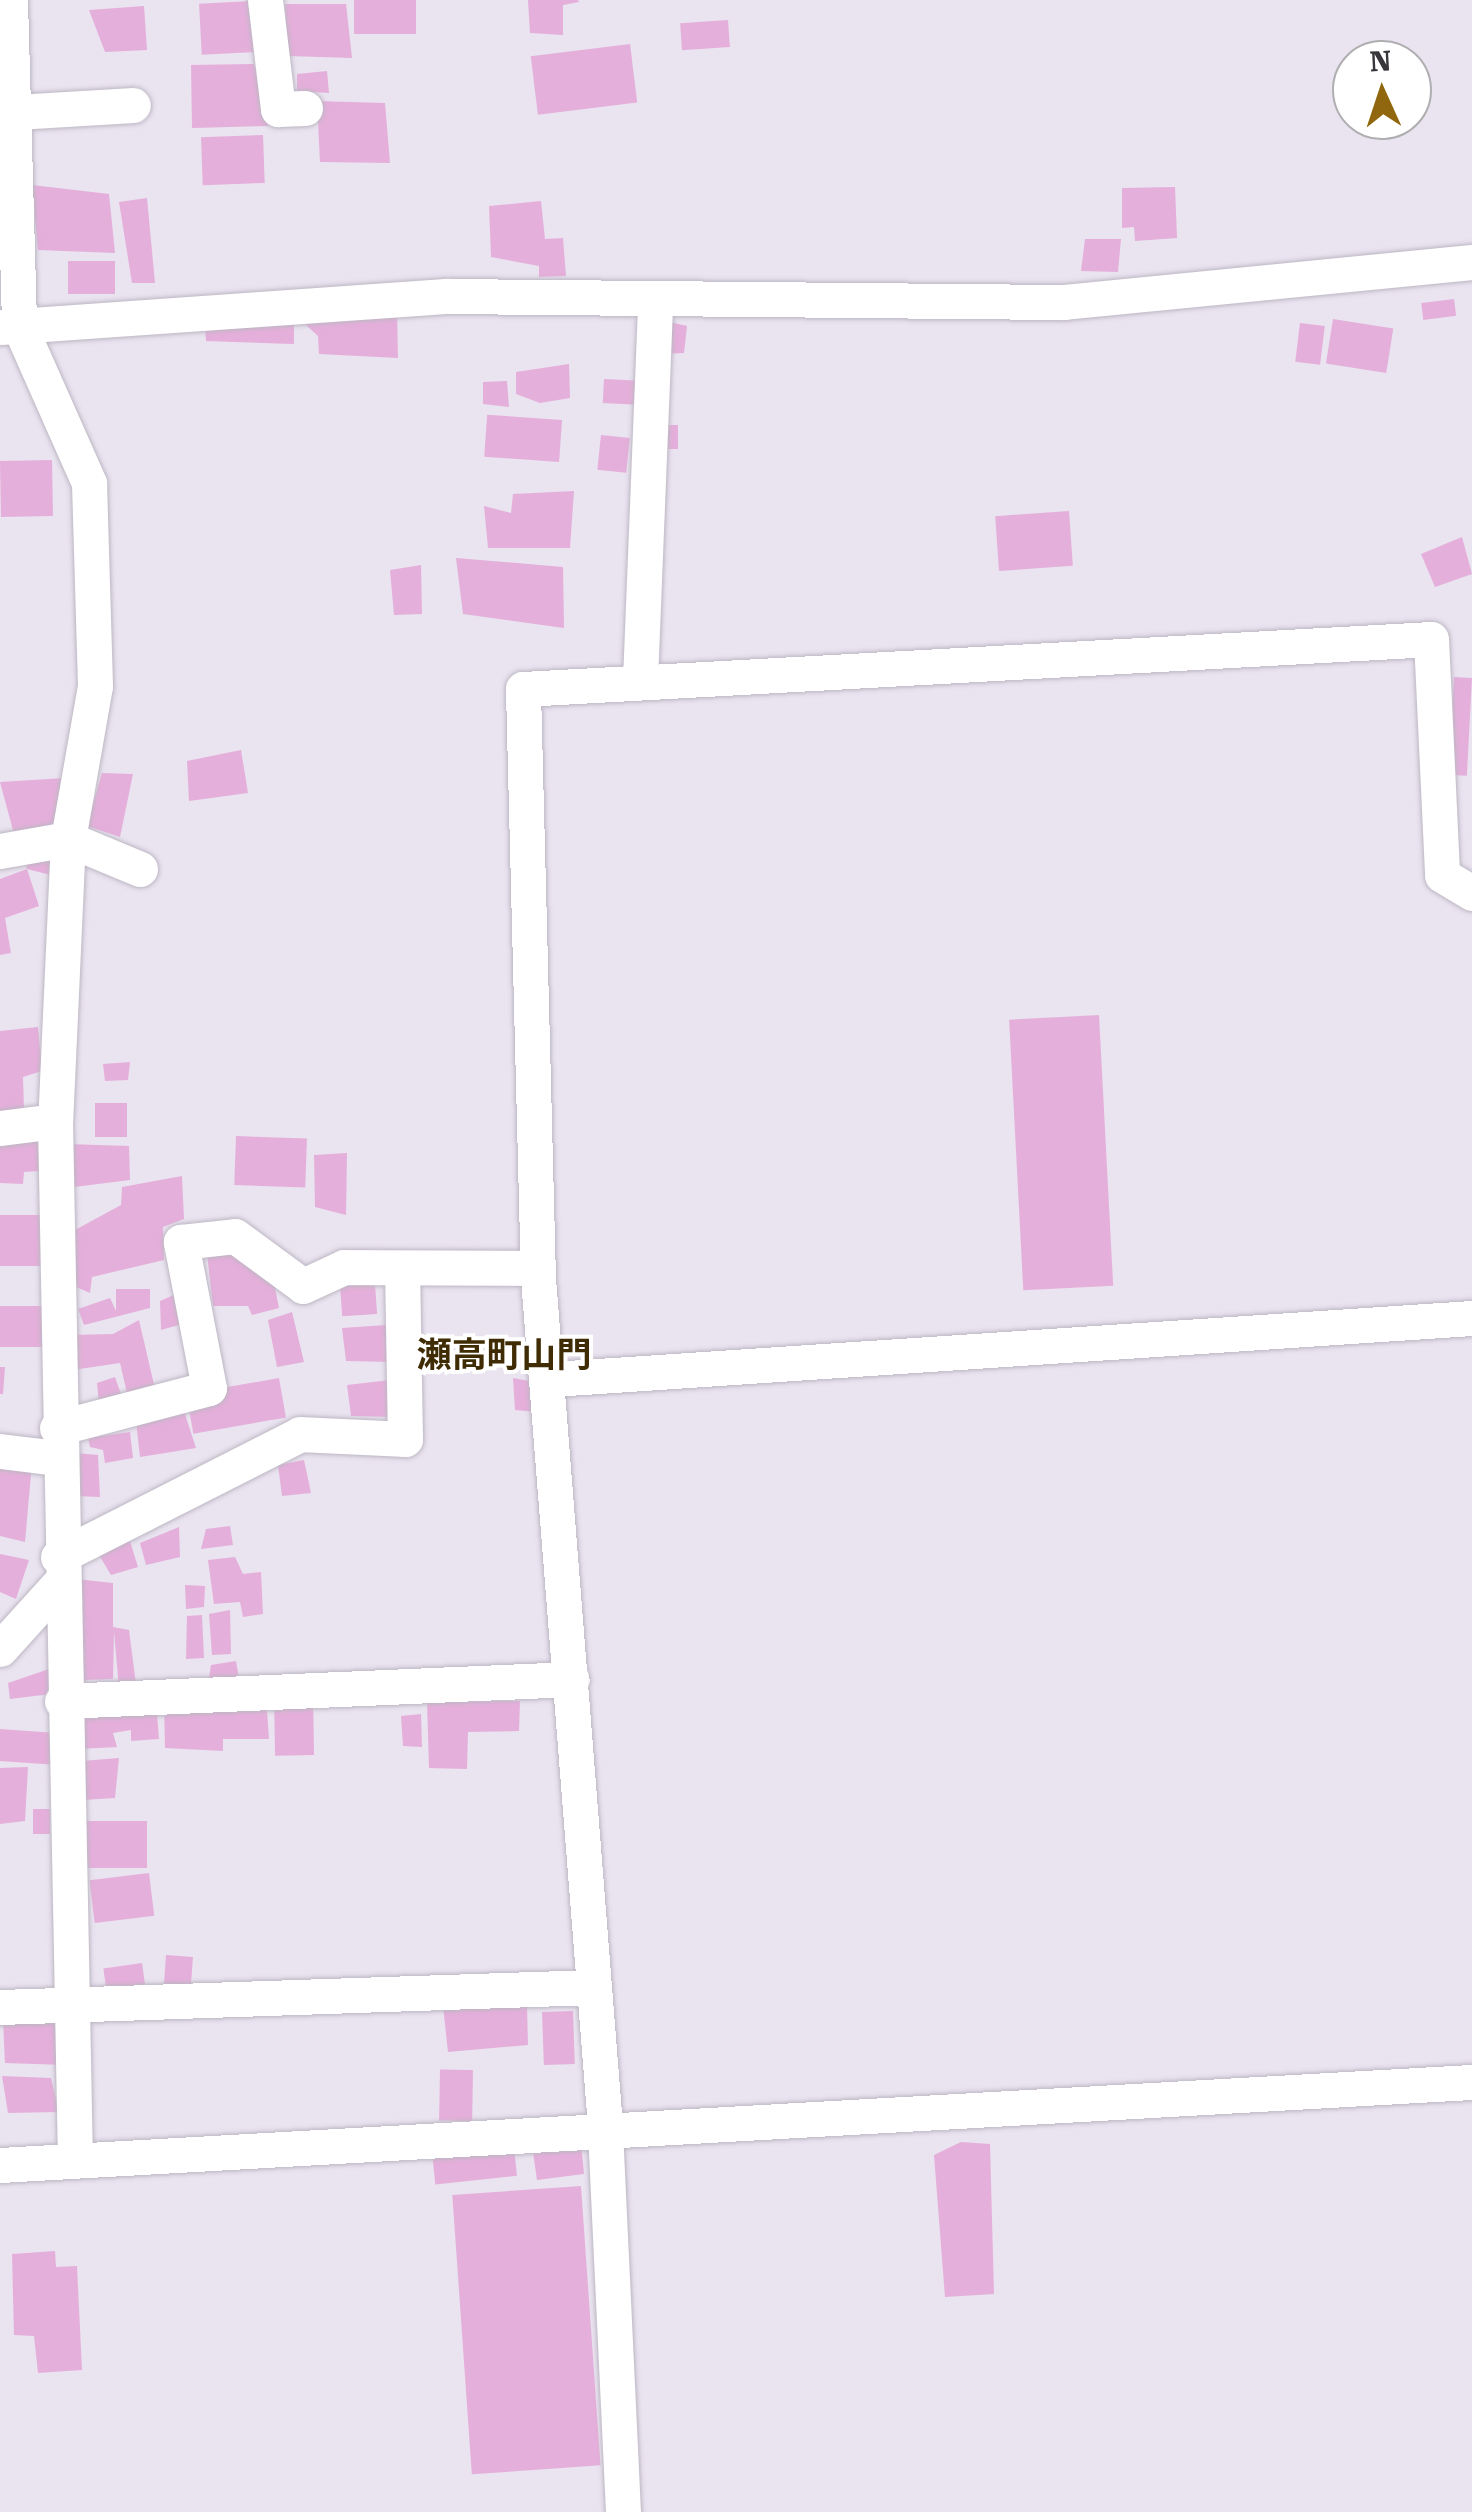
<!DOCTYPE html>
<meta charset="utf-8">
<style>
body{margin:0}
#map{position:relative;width:1472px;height:2512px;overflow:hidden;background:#eae3f0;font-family:"Roboto Serif","Noto Sans JP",serif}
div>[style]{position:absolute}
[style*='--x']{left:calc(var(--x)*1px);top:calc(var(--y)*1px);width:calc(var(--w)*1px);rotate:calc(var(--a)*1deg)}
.building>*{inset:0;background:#e5afdb;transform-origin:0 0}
.roads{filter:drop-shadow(0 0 2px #bdb7c3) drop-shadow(0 0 2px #bdb7c3)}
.minor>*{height:35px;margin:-17.5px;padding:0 17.5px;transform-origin:17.5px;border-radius:17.5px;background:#fff}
span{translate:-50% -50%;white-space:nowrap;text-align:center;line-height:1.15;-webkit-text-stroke:8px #fff;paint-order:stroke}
.quarter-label{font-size:35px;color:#3f2c04;font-weight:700}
.north{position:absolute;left:1332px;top:40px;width:100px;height:100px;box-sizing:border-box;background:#fff;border:2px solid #afaeb1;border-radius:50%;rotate:357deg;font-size:28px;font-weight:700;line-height:40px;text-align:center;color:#38353b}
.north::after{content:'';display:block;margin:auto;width:35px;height:45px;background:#90670e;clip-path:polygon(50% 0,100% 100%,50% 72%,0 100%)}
</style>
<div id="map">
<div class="building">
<i style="left:354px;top:0;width:62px;height:34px"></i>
<i style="clip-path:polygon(528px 0,578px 0,579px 2px,563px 5px,563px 35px,530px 33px)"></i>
<i style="left:253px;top:1px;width:51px;height:54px;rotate:87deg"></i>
<i style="clip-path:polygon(285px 4px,346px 4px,352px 58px,288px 56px)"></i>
<i style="clip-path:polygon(144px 6px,147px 50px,105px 52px,89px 10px)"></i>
<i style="left:728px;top:20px;width:27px;height:48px;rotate:86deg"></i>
<i style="left:630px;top:44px;width:59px;height:100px;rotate:83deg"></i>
<i style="clip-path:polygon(254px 64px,268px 126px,192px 128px,191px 65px)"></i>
<i style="clip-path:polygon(327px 71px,329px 93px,297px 91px,297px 74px)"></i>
<i style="clip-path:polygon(317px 101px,385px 103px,390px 163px,320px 162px)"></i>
<i style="left:263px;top:135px;width:48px;height:62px;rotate:88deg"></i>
<i style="clip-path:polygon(32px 185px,109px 194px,115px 253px,38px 250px)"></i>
<i style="clip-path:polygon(1175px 187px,1177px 238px,1135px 241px,1134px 227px,1122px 228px,1122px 188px)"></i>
<i style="clip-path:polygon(147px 198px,155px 283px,132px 283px,119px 202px)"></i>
<i style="clip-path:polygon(541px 201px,545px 239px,563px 238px,566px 276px,539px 277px,539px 266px,491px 257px,489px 206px)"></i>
<i style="clip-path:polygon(1085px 239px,1121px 239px,1118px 272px,1081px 271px)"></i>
<i style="left:68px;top:261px;width:47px;height:33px"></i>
<i style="left:1454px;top:299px;width:17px;height:33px;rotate:83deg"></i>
<i style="clip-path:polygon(397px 311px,398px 358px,319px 354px,318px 336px,294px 314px)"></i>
<i style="clip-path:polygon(294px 314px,294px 344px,206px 341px,205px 325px)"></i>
<i style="left:1333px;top:319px;width:61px;height:45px;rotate:9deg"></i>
<i style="clip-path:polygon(661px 320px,687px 326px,684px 353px,661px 354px)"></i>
<i style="left:1300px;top:323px;width:25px;height:39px;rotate:7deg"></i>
<i style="clip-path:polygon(569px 364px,570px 398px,540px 403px,516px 394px,516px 372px)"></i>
<i style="left:604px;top:379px;width:35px;height:24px;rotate:3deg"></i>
<i style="clip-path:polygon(507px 381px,509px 407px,483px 404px,483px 382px)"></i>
<i style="left:562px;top:420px;width:42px;height:75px;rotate:94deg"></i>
<i style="left:650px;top:425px;width:28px;height:24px"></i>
<i style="left:601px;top:435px;width:29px;height:35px;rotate:6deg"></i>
<i style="left:52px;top:460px;width:56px;height:52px;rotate:89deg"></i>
<i style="clip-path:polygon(574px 491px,570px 548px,488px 548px,484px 506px,511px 513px,513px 494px)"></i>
<i style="left:1069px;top:511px;width:55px;height:74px;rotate:86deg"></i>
<i style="clip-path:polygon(1462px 537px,1472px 574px,1435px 587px,1421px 554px)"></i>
<i style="clip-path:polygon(456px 558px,563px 567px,564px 628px,463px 614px)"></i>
<i style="clip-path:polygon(421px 565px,422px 614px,394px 615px,390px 570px)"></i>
<i style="left:1454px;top:677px;width:18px;height:98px;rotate:3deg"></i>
<i style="clip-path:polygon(241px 750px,248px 793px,189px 801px,187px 761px)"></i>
<i style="clip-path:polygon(102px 773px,133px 774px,120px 837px,87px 826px)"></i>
<i style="clip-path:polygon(65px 778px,56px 828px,14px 834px,0 782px)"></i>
<i style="clip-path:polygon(21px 841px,51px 846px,55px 876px,27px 869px,39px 906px,5px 918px,11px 953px,0 955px,0 879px,27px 869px)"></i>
<i style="left:1099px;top:1015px;width:271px;height:90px;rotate:87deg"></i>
<i style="clip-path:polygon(38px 1027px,42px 1071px,23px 1077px,24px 1110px,0 1114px,0 1031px)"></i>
<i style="clip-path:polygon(130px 1062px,128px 1080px,105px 1081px,103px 1064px)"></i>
<i style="left:95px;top:1103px;width:32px;height:34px"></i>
<i style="clip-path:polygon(44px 1134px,40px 1171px,24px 1172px,23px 1184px,0 1183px,0 1138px)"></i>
<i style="left:236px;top:1136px;width:71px;height:49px;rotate:2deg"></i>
<i style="clip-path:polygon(66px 1144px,129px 1146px,130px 1180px,66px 1188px)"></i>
<i style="clip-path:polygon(347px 1153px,346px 1215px,315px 1207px,314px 1155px)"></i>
<i style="clip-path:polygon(182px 1176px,184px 1219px,163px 1227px,164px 1260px,92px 1277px,90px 1293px,69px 1284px,75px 1230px,121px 1205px,122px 1187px)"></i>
<i style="left:0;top:1215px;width:45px;height:51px"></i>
<i style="clip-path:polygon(241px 1249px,272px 1273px,279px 1308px,252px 1315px,248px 1306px,213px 1306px,207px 1254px)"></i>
<i style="left:375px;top:1284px;width:30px;height:35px;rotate:86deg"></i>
<i style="clip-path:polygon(116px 1289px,150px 1289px,150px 1308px,84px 1325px,78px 1309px,110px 1298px,116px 1311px)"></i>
<i style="clip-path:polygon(183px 1291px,189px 1322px,161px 1330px,160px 1301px)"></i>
<i style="left:47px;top:1306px;width:41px;height:47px;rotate:90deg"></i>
<i style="clip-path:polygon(292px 1312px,304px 1362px,277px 1367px,268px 1320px)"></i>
<i style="clip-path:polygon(139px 1320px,155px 1389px,127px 1393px,120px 1363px,73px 1370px,70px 1335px,113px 1334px)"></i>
<i style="clip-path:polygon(386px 1325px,391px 1362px,346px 1361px,342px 1328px)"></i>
<i style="clip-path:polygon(0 1367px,5px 1367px,3px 1394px,0 1394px)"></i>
<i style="clip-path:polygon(115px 1377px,123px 1400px,99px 1403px,97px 1383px)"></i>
<i style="left:279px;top:1378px;width:40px;height:94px;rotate:80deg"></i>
<i style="clip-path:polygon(513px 1378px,540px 1383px,537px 1412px,515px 1410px)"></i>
<i style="clip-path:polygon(390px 1380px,391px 1417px,351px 1416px,347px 1385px)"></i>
<i style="clip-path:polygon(182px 1405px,196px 1448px,140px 1457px,136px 1421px)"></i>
<i style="clip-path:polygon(130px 1432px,133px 1458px,105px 1463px,103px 1450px,90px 1447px,88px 1438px)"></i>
<i style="clip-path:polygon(75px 1453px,98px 1455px,100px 1497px,73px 1496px)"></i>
<i style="clip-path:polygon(0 1458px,32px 1463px,25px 1542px,0 1536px)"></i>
<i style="clip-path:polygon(304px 1460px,311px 1493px,282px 1496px,278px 1465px)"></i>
<i style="clip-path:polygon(230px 1526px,233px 1545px,201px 1549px,206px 1529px)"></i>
<i style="clip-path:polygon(179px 1527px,180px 1557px,146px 1565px,140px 1543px)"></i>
<i style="clip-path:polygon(129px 1538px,138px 1567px,111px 1575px,96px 1550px)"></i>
<i style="clip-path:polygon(0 1554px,29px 1560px,16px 1599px,0 1592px)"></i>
<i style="clip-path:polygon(235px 1557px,243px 1574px,261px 1572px,263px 1614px,243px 1617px,240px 1602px,214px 1604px,208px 1560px)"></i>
<i style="clip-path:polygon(75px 1579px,113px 1583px,113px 1627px,129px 1630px,136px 1684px,119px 1688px,114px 1632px,113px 1679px,84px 1680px)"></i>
<i style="clip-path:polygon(185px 1585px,205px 1586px,204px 1607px,186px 1609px)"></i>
<i style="clip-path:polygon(230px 1610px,231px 1654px,212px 1655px,209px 1614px)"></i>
<i style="clip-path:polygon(202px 1615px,204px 1658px,186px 1659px,187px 1616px)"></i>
<i style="clip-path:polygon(236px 1661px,239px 1679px,209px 1678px,211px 1665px)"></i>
<i style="clip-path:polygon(52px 1668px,51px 1694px,10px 1699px,8px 1683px)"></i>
<i style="left:313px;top:1695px;width:60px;height:39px;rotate:89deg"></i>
<i style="clip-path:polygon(266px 1697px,269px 1739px,223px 1739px,223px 1751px,165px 1748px,164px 1701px)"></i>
<i style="clip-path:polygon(78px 1701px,156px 1702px,159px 1739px,131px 1741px,131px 1730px,113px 1733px,117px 1747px,79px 1749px)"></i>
<i style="clip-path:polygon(520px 1701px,519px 1731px,468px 1732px,467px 1769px,429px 1768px,427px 1702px)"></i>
<i style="clip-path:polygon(421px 1714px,422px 1747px,403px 1746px,401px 1716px)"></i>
<i style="left:0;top:1729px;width:53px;height:32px;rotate:4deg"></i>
<i style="clip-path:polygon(119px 1758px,115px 1798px,83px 1800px,82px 1761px)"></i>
<i style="clip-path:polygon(28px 1767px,25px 1821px,0 1824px,0 1768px)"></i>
<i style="left:33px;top:1809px;width:17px;height:25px"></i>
<i style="left:85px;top:1821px;width:62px;height:47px"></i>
<i style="left:149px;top:1873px;width:43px;height:60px;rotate:83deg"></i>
<i style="left:166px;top:1955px;width:27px;height:35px;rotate:4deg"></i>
<i style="left:142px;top:1963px;width:30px;height:39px;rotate:82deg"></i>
<i style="clip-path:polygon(443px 2006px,527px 2006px,528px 2045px,448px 2052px)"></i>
<i style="left:573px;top:2011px;width:53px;height:31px;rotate:88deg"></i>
<i style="clip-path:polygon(61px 2016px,65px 2065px,5px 2063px,3px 2020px)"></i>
<i style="left:473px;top:2070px;width:51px;height:33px;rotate:91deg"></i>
<i style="clip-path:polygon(2px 2076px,51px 2078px,59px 2112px,8px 2113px)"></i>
<i style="clip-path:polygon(961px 2142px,990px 2144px,994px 2294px,945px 2297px,934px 2155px)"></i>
<i style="clip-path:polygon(581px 2143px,584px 2174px,537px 2180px,532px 2145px)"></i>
<i style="left:514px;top:2148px;width:28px;height:82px;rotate:84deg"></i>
<i style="left:581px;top:2186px;width:280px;height:129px;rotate:86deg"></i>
<i style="clip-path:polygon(55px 2251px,56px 2267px,77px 2266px,82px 2370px,38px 2373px,34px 2336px,14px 2335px,12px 2254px)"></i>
</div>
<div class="roads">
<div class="minor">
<i style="--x:10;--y:0;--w:325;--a:88.4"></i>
<i style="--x:19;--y:325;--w:173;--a:66.1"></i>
<i style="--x:89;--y:483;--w:203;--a:88.3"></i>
<i style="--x:95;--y:686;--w:155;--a:100"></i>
<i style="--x:68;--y:839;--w:282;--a:92.6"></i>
<i style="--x:55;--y:1121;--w:1039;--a:88.9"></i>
<i style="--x:265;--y:0;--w:110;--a:83.2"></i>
<i style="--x:278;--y:109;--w:27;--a:-2"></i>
<i style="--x:16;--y:112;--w:117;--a:-3.4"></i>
<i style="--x:1;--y:327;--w:446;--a:-4"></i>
<i style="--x:446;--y:296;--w:618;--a:0.56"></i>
<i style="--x:1064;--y:302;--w:410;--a:-5.6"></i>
<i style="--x:640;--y:680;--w:381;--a:-87.7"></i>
<i style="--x:0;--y:851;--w:69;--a:-10"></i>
<i style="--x:68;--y:839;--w:78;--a:22.6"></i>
<i style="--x:0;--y:1128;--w:55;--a:-7.3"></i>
<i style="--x:553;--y:1379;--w:921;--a:-3.8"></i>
<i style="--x:57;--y:1428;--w:157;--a:-14.7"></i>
<i style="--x:209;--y:1388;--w:149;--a:-100.9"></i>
<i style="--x:181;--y:1242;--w:54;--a:-6.3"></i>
<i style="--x:235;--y:1236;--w:84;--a:36.3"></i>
<i style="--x:303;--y:1286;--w:45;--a:-24.9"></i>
<i style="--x:344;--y:1267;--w:194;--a:0.3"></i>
<i style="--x:0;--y:1451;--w:57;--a:7"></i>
<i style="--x:58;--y:1557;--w:271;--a:-26.9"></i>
<i style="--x:300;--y:1434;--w:105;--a:2.7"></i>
<i style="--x:405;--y:1439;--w:169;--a:-91"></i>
<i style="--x:0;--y:1649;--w:86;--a:-47.8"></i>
<i style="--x:62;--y:1701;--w:510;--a:-2.47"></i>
<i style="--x:0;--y:2007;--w:592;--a:-1.93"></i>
<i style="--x:0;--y:2165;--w:1474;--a:-3.23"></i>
<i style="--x:623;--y:2512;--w:386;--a:-92.7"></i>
<i style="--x:605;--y:2126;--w:850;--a:-94.52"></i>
<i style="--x:538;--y:1279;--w:590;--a:-91.46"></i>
<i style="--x:523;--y:689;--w:909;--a:-3.15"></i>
<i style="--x:1431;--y:639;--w:236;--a:87.3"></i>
<i style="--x:1442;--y:875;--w:35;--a:31"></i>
</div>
</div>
<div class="quarter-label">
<span style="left:504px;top:1356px">瀬高町山門</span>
</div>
<div class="north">N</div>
</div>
